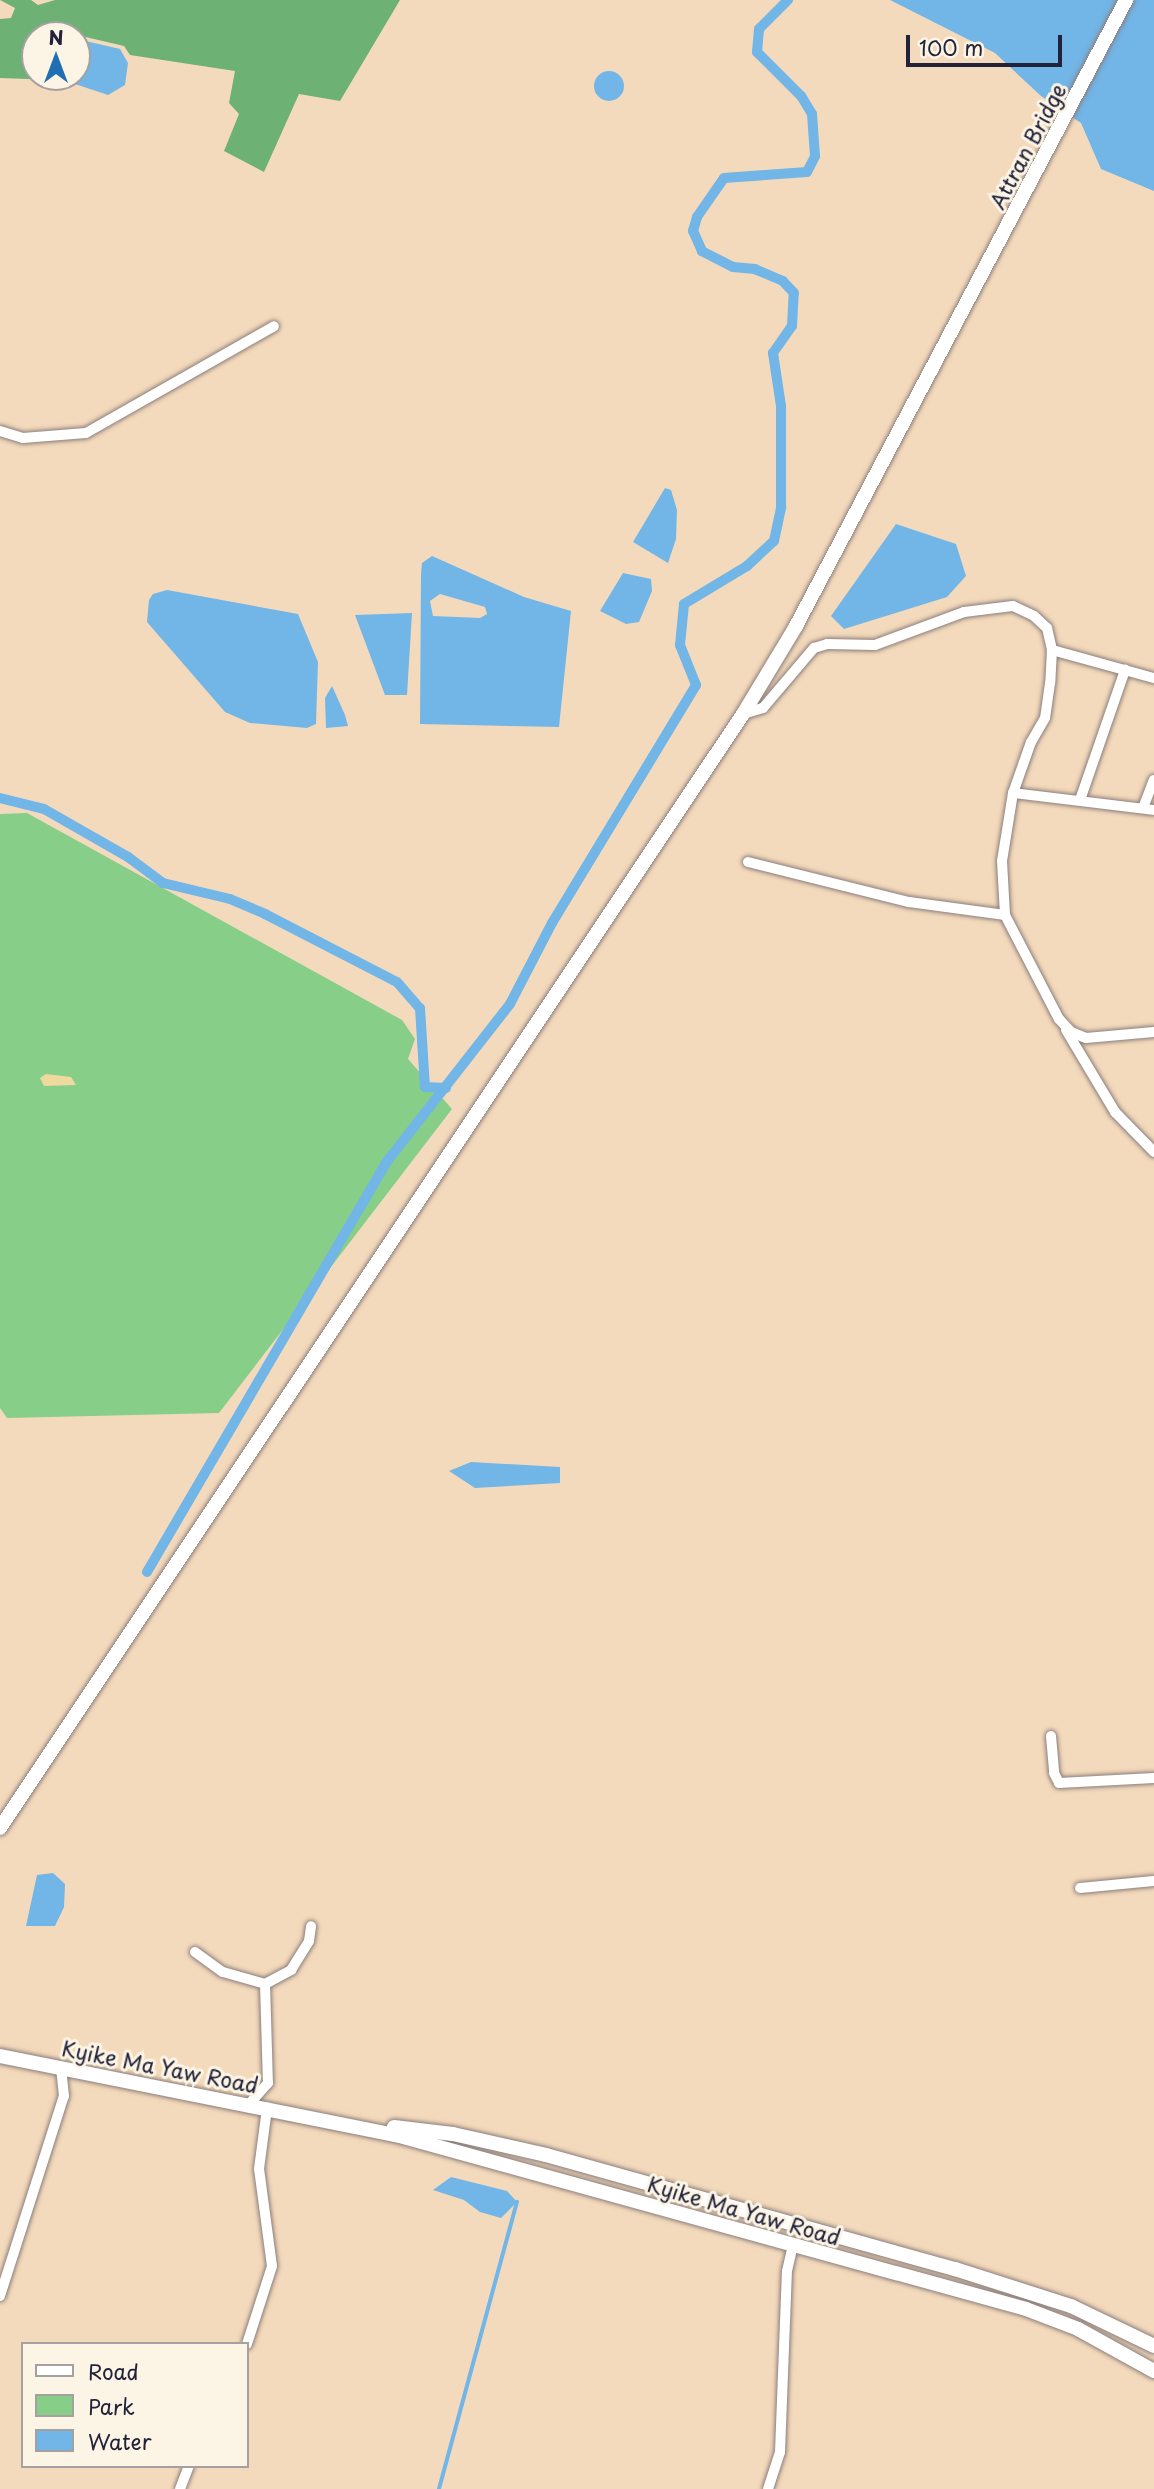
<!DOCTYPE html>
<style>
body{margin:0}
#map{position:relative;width:1154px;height:2489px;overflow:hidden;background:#f4dabc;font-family:"Playpen Sans",sans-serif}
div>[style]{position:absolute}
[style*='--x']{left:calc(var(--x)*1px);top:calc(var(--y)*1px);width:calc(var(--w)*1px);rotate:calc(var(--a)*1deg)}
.green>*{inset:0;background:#87ce89}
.forest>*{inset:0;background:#6db175}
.sand>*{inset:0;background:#eeda9e}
.water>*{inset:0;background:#72b5e7}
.round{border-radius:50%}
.stream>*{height:3.5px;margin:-1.75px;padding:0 1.75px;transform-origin:1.75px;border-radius:1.75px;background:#72b5e7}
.canal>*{height:10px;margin:-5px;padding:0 5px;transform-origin:5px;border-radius:5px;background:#72b5e7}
.roads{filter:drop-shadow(0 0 2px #8b7e7c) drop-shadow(0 0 2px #8b7e7c)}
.street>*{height:10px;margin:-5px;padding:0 5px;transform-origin:5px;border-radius:5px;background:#fff}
.secondary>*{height:14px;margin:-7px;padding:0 7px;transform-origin:7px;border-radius:7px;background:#fff}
span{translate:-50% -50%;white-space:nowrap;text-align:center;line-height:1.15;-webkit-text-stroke:6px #fcf5e5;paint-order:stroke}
.street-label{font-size:21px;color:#22223b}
.legend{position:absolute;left:21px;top:2342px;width:228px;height:126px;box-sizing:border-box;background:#fcf5e5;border:2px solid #a5a1a1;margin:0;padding:9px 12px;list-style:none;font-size:21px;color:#22223b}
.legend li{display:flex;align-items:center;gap:14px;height:35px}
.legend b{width:35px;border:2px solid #a5a1a1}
.north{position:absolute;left:21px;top:21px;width:70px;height:70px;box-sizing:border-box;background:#fcf5e5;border:2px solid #a5a1a1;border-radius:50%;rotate:0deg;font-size:19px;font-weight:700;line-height:28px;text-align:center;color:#22223b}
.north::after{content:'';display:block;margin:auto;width:24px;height:32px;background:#1f6fb2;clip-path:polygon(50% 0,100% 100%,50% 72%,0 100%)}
.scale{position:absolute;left:906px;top:35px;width:156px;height:32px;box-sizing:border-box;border:4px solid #22223b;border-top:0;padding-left:9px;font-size:21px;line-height:24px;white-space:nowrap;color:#22223b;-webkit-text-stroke:5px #fcf5e5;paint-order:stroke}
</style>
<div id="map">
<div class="green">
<i style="clip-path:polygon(27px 813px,402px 1020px,415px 1039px,408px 1059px,452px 1109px,219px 1413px,7px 1418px,0 1408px,0 814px)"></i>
</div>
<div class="forest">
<i style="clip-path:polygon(0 0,31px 0,38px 5px,55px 0,400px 0,340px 101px,299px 94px,264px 172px,224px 151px,239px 114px,229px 103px,235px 71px,130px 55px,124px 46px,77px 35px,35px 35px,35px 77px,56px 80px,0 78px,0 19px,11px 18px,15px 8px)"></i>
</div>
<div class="sand">
<i style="clip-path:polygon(46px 1074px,71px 1077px,76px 1085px,44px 1086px,40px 1078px)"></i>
</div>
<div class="water">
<i style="clip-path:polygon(890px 0,1154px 0,1154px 191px,1101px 169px,1081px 123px,1041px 96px,995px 53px)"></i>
<i style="clip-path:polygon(77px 39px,120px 49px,128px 63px,125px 85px,108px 95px,60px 79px,77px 77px)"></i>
<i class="round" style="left:594px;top:71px;width:30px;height:30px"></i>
<i style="clip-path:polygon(665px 488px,671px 490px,677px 510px,676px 539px,668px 563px,633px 542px)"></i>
<i style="clip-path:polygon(896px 524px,956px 544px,966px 576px,947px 597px,844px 629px,831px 616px)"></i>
<i style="clip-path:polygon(evenodd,432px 556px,524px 597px,571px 611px,559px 727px,420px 724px,421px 574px,422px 563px,432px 556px,440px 594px,485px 607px,487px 614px,480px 618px,433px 616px,430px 601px,440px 594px)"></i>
<i style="clip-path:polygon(623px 573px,651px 579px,652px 591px,639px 622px,626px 624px,600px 611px)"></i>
<i style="clip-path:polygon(167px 590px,298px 614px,318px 662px,316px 724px,307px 728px,250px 723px,225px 712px,147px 622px,149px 600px,153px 594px)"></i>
<i style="clip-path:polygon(412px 613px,407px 695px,385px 695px,355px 615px)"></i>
<i style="clip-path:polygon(332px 686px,345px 715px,348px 726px,326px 728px,325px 698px)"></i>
<i style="clip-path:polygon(471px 1462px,560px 1467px,560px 1483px,475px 1488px,449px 1471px)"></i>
<i style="clip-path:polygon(53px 1873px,65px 1884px,64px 1907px,55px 1926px,26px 1926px,37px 1875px)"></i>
<i style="clip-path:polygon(451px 2177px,507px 2191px,517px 2202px,501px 2218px,480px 2212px,464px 2200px,433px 2190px)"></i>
</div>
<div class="stream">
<i style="--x:439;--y:2489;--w:297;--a:-74.8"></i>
</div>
<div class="canal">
<i style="--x:0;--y:798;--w:45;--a:14"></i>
<i style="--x:44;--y:809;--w:97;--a:29.7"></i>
<i style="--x:128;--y:857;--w:44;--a:36.6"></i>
<i style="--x:163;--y:883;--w:69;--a:13.4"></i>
<i style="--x:230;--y:899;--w:38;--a:23"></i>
<i style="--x:265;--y:914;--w:148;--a:27.3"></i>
<i style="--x:397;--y:982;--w:35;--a:49"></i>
<i style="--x:420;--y:1008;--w:79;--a:86.4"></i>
<i style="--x:425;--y:1087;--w:21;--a:3"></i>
<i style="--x:147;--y:1572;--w:472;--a:-59.7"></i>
<i style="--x:385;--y:1164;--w:203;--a:-52"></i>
<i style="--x:510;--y:1004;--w:91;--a:-62.6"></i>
<i style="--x:552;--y:923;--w:278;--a:-58.8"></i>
<i style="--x:696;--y:685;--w:43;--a:-111.8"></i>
<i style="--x:680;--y:645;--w:41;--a:-84.4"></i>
<i style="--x:684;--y:604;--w:74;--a:-31.1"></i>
<i style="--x:747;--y:566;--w:37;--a:-43"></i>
<i style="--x:774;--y:541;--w:35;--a:-78"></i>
<i style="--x:781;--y:507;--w:101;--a:-90"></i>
<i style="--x:781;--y:406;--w:54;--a:-98.6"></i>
<i style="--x:773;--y:353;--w:33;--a:-55"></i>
<i style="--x:792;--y:326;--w:33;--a:-87"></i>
<i style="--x:794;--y:293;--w:16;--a:-133"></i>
<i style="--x:783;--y:281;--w:30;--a:-157"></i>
<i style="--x:755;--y:269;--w:22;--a:-175"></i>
<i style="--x:733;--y:267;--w:35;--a:-153"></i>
<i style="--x:702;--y:251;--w:22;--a:-114"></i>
<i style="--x:693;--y:231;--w:15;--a:-74"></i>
<i style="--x:697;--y:217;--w:47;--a:-55.3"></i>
<i style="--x:724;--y:178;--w:83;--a:-4.1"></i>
<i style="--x:807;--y:172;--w:18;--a:-63"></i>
<i style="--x:815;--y:156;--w:42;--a:-94.1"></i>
<i style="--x:812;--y:114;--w:21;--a:-121"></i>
<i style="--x:801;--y:96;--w:62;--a:-135"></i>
<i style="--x:757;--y:52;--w:23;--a:-85"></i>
<i style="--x:759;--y:29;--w:41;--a:-45"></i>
</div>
<div class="roads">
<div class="street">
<i style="--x:0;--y:431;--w:24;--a:17"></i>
<i style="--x:23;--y:438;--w:63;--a:-4.5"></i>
<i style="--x:86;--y:433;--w:216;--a:-29.6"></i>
<i style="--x:1052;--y:650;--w:106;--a:15.4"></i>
<i style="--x:743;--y:714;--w:21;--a:-17"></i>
<i style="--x:763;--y:708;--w:79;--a:-49.6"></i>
<i style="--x:814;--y:648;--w:14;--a:-17"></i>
<i style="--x:827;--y:644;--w:48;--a:1.2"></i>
<i style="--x:875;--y:645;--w:95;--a:-20.3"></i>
<i style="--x:964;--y:612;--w:49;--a:-7"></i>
<i style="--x:1013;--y:606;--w:23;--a:25"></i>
<i style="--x:1034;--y:616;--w:18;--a:43"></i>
<i style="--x:1047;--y:628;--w:23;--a:77"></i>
<i style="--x:1052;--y:650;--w:33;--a:93"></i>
<i style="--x:1050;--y:683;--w:35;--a:98"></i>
<i style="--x:1045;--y:718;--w:28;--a:120"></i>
<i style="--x:1031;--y:742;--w:54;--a:109.4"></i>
<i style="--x:1013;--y:793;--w:69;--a:99.2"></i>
<i style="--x:1002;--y:861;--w:54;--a:86.8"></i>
<i style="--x:1005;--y:915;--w:117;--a:62.6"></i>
<i style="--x:1059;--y:1019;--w:18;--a:47"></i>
<i style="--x:1071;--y:1032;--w:16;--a:22"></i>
<i style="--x:1086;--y:1038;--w:68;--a:-5"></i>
<i style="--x:1013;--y:793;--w:142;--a:6.9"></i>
<i style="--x:1080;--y:800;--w:138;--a:-70.9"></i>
<i style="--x:1143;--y:808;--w:30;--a:-69"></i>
<i style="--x:748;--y:862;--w:166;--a:14"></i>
<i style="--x:909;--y:902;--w:97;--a:7.7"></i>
<i style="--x:1066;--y:1030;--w:96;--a:59.1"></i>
<i style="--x:1115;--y:1112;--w:56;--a:45.7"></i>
<i style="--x:1051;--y:1736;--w:37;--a:85"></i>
<i style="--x:1054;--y:1773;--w:11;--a:63"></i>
<i style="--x:1059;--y:1783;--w:95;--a:-3"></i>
<i style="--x:1080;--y:1888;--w:74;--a:-5.4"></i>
<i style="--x:195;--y:1952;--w:34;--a:36"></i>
<i style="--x:223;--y:1972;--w:44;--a:15.9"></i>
<i style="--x:265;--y:1984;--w:99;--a:88.3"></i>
<i style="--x:268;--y:2083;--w:28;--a:132"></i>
<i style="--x:265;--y:1984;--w:30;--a:-28"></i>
<i style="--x:291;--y:1970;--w:34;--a:-58"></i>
<i style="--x:309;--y:1941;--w:15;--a:-82"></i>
<i style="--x:0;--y:2296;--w:210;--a:-72.3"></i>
<i style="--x:64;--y:2096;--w:27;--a:-96"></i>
<i style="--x:247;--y:2344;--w:82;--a:-72.2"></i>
<i style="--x:272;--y:2266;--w:98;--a:-97.6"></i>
<i style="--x:259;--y:2169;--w:62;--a:-82.5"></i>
<i style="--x:180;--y:2489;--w:25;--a:-69"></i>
<i style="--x:768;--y:2489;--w:39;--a:-72"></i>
<i style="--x:780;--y:2452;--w:181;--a:-87.8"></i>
<i style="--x:787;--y:2271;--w:26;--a:-77"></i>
</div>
<div class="secondary">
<i style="--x:0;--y:1828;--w:1339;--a:-56.3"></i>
<i style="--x:743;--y:714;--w:103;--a:-58.9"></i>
<i style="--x:796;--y:626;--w:708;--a:-62.2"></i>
<i style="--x:0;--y:2056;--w:404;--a:11.3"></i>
<i style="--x:396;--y:2135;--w:654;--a:15.44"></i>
<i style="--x:1026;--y:2309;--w:56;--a:21"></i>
<i style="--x:1078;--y:2329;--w:87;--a:28.9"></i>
<i style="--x:394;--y:2127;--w:59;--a:6.8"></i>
<i style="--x:453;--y:2134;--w:95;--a:12.7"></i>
<i style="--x:546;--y:2155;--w:425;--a:15.6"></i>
<i style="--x:955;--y:2269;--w:122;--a:17.7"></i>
<i style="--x:1071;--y:2306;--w:92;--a:25.7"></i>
</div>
</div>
<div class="street-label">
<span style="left:1027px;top:146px;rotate:-62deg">Attran Bridge</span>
<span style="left:160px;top:2066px;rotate:11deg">Kyike Ma Yaw Road</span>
<span style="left:744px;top:2210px;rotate:16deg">Kyike Ma Yaw Road</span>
</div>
<ul class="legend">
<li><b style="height:9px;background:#fff"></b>Road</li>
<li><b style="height:19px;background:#87ce89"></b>Park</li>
<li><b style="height:19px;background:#72b5e7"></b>Water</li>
</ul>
<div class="north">N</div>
<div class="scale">100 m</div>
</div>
